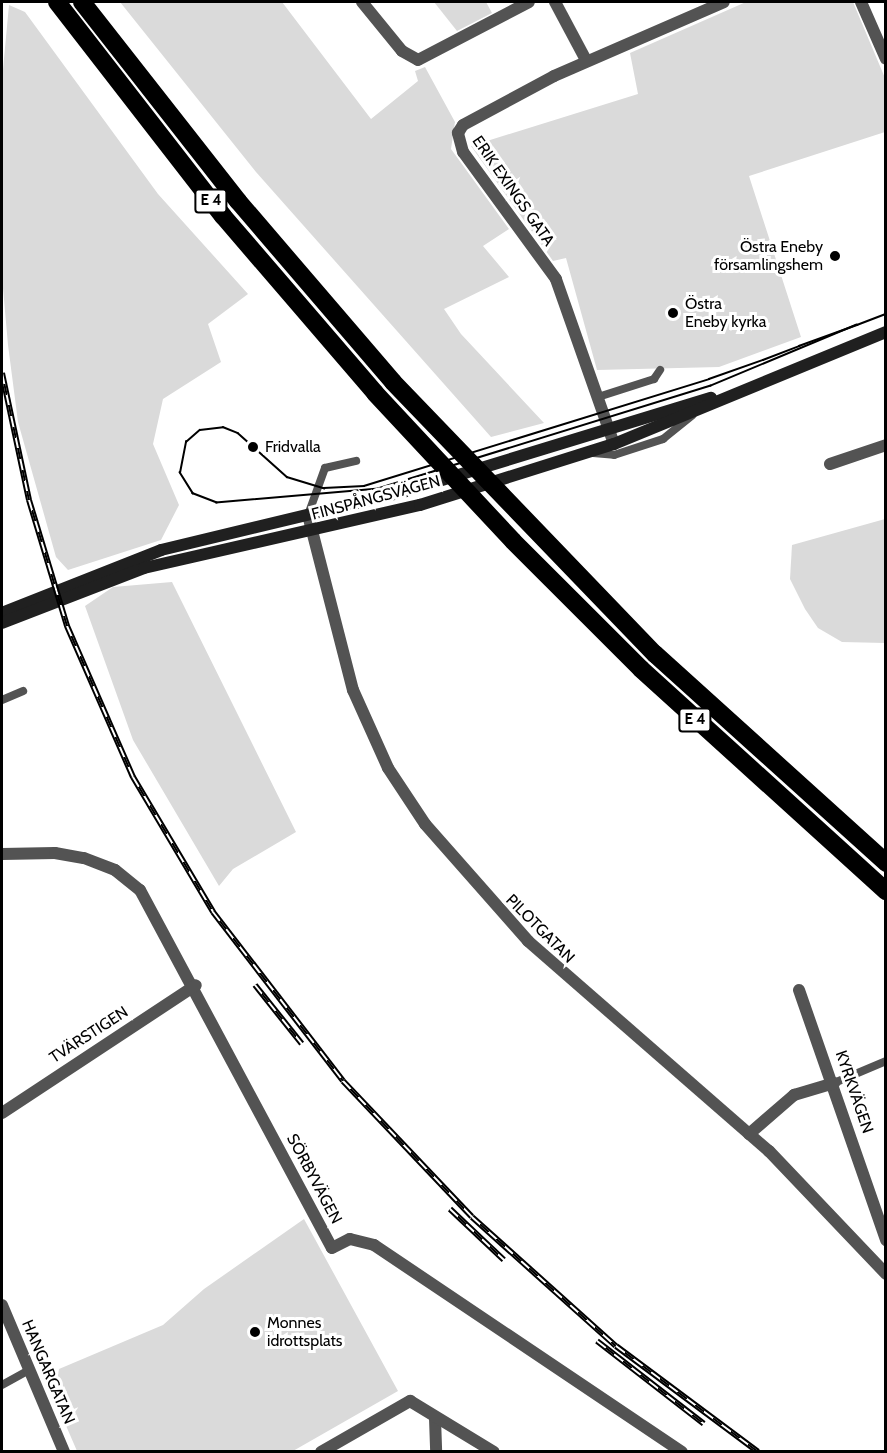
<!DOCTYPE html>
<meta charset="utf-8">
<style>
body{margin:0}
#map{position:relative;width:887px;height:1453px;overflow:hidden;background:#fff;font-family:Cabin,sans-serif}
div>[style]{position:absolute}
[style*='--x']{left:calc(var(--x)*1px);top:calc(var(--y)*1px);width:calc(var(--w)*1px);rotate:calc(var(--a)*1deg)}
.green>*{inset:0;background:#dadada}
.service>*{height:8px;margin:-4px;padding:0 4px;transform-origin:4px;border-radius:4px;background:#535353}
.minor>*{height:12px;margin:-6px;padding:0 6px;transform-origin:6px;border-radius:6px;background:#535353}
.secondary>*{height:12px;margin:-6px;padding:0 6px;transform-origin:6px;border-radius:6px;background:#202020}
.motorway>*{height:18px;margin:-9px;padding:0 9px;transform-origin:9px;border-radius:9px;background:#000}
.tram>*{height:1.5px;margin:-0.75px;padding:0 0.75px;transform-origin:0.75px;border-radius:0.75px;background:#000}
.rail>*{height:6px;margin-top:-3px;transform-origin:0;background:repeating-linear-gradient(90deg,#fff 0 11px,#000 0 22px);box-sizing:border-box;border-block:2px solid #000}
.dots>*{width:16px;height:16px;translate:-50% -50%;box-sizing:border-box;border:3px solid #fff;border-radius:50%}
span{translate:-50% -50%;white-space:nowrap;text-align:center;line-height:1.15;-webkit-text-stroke:6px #fff;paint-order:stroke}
.shield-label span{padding:2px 4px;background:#fff;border:2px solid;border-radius:4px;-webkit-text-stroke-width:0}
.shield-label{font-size:15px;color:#000;font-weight:700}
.street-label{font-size:16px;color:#000}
.poi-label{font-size:16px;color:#000}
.right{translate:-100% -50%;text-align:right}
.left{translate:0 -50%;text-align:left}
.frame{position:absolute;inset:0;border:3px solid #000;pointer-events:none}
</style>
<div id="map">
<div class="green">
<i style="clip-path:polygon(120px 2px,282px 2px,371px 119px,418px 81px,415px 71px,425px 67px,455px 122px,451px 149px,509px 229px,483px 246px,509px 277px,444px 309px,461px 334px,544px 423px,491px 437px,256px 172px)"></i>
<i style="clip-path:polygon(434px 2px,486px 2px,492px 13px,457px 31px)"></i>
<i style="clip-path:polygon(746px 2px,853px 2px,885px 78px,885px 132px,749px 176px,801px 337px,719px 367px,597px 370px,566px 258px,553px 261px,471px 146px,638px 94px,630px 53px)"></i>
<i style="clip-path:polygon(9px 5px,25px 12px,158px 194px,248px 294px,208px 324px,221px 362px,163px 399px,153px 444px,179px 505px,161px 540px,68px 570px,56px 557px,18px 422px,8px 345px,2px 277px,2px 80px)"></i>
<i style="clip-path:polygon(885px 519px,885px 643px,842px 642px,818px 628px,805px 609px,790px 579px,792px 545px)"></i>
<i style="clip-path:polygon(172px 582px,296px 832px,233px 869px,219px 886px,133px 740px,85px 606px,113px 587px)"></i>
<i style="clip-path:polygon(304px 1219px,398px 1391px,293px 1451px,77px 1451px,54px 1398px,59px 1369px,163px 1325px,204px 1289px)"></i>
</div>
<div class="service">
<i style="--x:598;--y:397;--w:59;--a:-17.8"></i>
<i style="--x:654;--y:379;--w:11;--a:-56"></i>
<i style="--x:593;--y:453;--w:21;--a:5"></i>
<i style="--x:614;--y:455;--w:52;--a:-18.1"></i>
<i style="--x:663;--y:439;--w:38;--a:-39"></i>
<i style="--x:308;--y:515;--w:50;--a:-70.1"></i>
<i style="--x:325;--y:468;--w:32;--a:-13"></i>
<i style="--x:2;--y:700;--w:23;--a:-23"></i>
<i style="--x:834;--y:1083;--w:56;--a:-22.9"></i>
<i style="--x:2;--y:1385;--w:31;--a:-29"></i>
</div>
<div class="minor">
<i style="--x:362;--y:2;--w:63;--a:50.8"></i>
<i style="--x:402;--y:51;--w:18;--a:29"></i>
<i style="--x:418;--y:60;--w:125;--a:-27.6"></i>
<i style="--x:555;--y:2;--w:66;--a:61.9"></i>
<i style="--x:861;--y:2;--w:62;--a:66.3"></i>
<i style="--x:614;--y:444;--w:175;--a:-109.4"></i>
<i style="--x:556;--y:279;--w:157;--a:-126.2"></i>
<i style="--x:463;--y:152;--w:20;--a:-105"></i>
<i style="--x:458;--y:133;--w:9;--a:-58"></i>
<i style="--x:463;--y:125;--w:103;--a:-28.3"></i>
<i style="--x:554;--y:76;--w:185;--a:-23.5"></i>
<i style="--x:830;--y:464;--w:59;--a:-18.7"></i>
<i style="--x:308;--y:515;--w:181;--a:75.6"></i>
<i style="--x:353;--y:690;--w:85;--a:65.8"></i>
<i style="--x:388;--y:768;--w:67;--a:56.5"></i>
<i style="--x:425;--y:824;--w:156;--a:48.6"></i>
<i style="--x:528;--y:941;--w:320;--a:41.1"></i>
<i style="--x:769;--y:1151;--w:170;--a:46.4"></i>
<i style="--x:2;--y:854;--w:53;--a:-1.1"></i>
<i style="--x:55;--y:853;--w:29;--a:10"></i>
<i style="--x:84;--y:858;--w:33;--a:21"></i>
<i style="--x:115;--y:870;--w:32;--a:39"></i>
<i style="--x:140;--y:890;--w:406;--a:61.8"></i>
<i style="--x:332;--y:1248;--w:20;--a:-27"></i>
<i style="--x:350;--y:1239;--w:25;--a:14"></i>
<i style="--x:374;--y:1245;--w:371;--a:33.9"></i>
<i style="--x:799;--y:990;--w:265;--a:70.8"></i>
<i style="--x:2;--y:1113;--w:232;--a:-33.4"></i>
<i style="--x:749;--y:1134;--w:60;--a:-40.9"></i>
<i style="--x:794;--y:1095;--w:42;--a:-16.7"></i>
<i style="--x:2;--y:1305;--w:160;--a:67.1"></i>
<i style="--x:435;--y:1418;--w:34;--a:88"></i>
<i style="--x:321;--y:1452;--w:103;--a:-29.8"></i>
<i style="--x:410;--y:1401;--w:98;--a:31.3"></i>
</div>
<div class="secondary">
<i style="--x:2;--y:613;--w:171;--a:-21.6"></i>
<i style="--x:161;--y:550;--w:252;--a:-13.5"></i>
<i style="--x:406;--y:491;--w:319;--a:-17"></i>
<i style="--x:2;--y:623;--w:152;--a:-21.2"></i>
<i style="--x:144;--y:568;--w:283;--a:-12.9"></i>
<i style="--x:420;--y:505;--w:203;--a:-17.5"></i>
<i style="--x:614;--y:444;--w:294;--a:-22.4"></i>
</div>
<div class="motorway">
<i style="--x:57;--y:2;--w:271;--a:52.2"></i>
<i style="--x:223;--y:216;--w:233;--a:49.3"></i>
<i style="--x:375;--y:393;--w:202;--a:47"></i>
<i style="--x:513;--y:541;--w:181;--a:45"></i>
<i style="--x:641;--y:669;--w:331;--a:42.2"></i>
<i style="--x:82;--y:2;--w:253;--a:51.9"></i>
<i style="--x:238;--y:201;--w:238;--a:49.4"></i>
<i style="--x:393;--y:382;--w:378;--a:46.1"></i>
<i style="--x:655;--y:654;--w:312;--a:42.1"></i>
</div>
<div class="tram">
<i style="--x:857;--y:325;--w:158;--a:157.3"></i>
<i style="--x:711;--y:386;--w:348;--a:162.8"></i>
<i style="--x:379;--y:489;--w:163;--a:175.1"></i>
<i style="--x:217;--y:503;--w:26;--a:-159"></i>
<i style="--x:193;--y:494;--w:25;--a:-122"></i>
<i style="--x:180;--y:473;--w:32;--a:-79"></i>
<i style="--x:186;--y:442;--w:18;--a:-41"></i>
<i style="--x:200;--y:430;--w:23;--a:-7"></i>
<i style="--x:223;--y:427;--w:16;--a:22"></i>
<i style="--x:238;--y:433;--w:66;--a:41.9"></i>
<i style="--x:287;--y:477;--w:39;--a:17"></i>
<i style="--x:324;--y:488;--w:40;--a:-2.9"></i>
<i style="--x:364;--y:486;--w:361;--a:-17.2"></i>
<i style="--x:709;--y:379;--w:57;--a:-19.4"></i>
<i style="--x:763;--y:360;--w:39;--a:-21"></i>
<i style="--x:799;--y:346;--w:62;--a:-19.9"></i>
<i style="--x:857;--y:325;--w:31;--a:-21"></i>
</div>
<div class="rail">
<i style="--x:2;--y:373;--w:130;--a:78"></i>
<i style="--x:29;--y:500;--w:132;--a:73.2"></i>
<i style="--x:67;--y:626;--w:165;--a:66.4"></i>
<i style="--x:133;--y:777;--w:157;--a:59.3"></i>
<i style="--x:213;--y:912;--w:213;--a:52.4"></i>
<i style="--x:343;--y:1081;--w:187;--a:46.5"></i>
<i style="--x:472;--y:1217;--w:193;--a:41.9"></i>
<i style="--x:616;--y:1346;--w:177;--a:36.7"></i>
<i style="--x:255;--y:985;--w:75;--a:51.5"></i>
<i style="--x:450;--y:1209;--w:74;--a:43.4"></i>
<i style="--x:597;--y:1341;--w:135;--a:37.8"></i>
</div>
<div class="dots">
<i style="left:835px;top:256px;background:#000"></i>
<i style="left:673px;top:313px;background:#000"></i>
<i style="left:253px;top:447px;background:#000"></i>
<i style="left:255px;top:1332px;background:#000"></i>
</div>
<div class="shield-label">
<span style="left:211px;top:201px">E 4</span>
<span style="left:695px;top:720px">E 4</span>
</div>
<div class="street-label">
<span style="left:513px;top:191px;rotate:55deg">ERIK EXINGS GATA</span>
<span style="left:376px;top:498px;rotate:-15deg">FINSPÅNGSVÄGEN</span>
<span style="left:540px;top:929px;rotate:45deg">PILOTGATAN</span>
<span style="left:89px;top:1035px;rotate:-33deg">TVÄRSTIGEN</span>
<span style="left:854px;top:1092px;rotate:71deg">KYRKVÄGEN</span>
<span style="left:314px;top:1179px;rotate:62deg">SÖRBYVÄGEN</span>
<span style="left:48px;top:1372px;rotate:67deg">HANGARGATAN</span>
</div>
<div class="poi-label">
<span class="right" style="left:823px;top:256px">Östra Eneby<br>församlingshem</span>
<span class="left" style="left:685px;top:313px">Östra<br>Eneby kyrka</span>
<span class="left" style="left:265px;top:447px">Fridvalla</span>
<span class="left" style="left:267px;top:1332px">Monnes<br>idrottsplats</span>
</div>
<div class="frame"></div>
</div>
